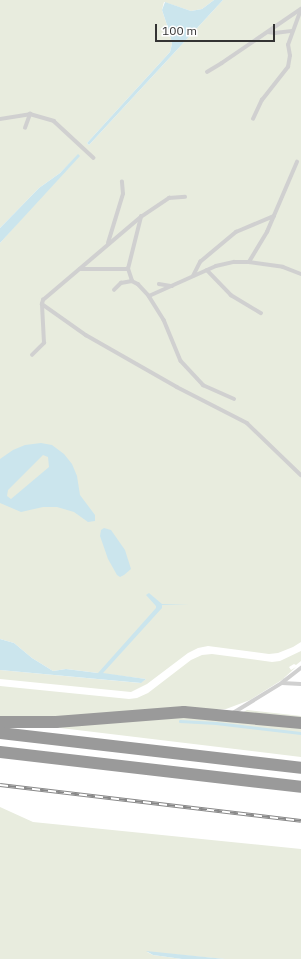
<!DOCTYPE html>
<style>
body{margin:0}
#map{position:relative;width:301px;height:959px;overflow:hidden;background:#fff;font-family:"IBM Plex Sans",sans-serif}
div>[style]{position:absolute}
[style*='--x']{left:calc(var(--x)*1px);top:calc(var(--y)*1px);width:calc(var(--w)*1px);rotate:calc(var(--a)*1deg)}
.green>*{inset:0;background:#e8ecde}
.water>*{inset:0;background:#cbe5ed}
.stream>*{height:2.5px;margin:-1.25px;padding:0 1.25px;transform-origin:1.25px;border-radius:1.25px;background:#cbe5ed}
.lane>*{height:3.5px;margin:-1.75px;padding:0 1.75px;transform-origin:1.75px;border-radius:1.75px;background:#d0d0d0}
.highway>*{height:12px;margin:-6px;padding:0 6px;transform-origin:6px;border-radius:6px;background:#9a9a9a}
.rail>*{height:4px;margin-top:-2px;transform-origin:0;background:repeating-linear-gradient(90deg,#fff 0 8px,#888 0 16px);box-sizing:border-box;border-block:1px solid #888}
span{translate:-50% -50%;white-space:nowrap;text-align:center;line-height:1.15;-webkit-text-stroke:4px #fff;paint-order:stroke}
.scale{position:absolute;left:155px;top:24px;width:120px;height:18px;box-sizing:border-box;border:2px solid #333;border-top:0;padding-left:5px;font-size:12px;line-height:14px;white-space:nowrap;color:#333;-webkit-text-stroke:3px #fff;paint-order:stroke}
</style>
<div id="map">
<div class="green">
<i style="clip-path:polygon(0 0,214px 0,202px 9px,191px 11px,164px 2px,162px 10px,170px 34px,172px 44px,170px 52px,87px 143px,89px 145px,223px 0,301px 0,301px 642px,293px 647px,278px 653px,269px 654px,208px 646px,198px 648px,188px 653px,147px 684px,131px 692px,0 679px,0 670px,140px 683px,146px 679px,66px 669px,53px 671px,32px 658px,14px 643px,0 639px,0 243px,78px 155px,60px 173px,39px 188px,0 228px)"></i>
<i style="clip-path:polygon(301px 651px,301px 661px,296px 665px,294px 664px,289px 667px,291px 670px,296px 667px,284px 678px,285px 678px,250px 700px,226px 709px,60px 718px,0 717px,0 686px,129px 699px,137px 698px,148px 693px,191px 660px,202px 655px,212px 654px,272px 662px,280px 661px)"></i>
<i style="clip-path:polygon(247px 710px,301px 716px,301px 720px,242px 713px)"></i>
<i style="clip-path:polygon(165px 715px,301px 726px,301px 757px,44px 726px)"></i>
<i style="clip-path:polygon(0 807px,33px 822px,301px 849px,301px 959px,225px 959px,147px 952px,153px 955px,182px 959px,0 959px)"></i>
</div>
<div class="water">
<i style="clip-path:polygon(214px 0,223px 0,89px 145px,87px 143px,170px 52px,172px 44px,170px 34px,162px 10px,165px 2px,191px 11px,202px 9px)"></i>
<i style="clip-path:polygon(78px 154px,80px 156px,0 243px,0 228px,39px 188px,60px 173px)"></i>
<i style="clip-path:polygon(evenodd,41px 443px,52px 445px,64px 454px,72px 464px,77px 476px,80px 495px,95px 515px,95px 521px,88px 522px,74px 512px,57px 507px,43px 507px,21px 512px,0 503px,0 459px,13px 450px,25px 445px,41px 443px,43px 455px,48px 457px,49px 467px,11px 499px,7px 496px,8px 490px,43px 455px)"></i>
<i style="clip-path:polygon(104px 528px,111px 530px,125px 550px,131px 569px,124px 575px,120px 577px,117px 575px,108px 559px,100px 536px,101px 530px)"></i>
<i style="clip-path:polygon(149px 593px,162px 604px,189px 604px,162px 605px,162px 608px,103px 673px,146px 679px,141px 683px,0 670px,0 639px,14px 643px,32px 658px,53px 671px,66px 669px,98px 673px,156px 608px,156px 606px,146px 595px)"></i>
<i style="clip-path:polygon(146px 951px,225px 959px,182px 959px,153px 955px)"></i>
</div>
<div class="stream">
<i style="--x:180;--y:721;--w:36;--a:3"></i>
<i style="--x:216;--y:723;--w:86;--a:6.7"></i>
</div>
<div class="lane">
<i style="--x:268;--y:32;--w:7;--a:8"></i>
<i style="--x:275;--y:33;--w:17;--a:-7"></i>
<i style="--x:207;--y:72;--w:17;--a:-31"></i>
<i style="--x:222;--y:63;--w:96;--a:-34.4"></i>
<i style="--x:0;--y:119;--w:30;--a:-9"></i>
<i style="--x:30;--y:114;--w:25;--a:16"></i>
<i style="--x:54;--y:121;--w:54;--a:42.8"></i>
<i style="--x:253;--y:119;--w:21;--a:-65"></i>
<i style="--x:262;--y:100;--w:42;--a:-51.8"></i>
<i style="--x:288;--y:67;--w:11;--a:-80"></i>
<i style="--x:290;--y:56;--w:11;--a:-100"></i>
<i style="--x:288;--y:45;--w:37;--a:-70"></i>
<i style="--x:25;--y:128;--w:15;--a:-70"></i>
<i style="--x:108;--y:243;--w:51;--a:-73"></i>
<i style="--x:123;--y:194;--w:12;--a:-95"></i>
<i style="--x:249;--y:262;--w:35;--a:-59"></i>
<i style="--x:267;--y:232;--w:76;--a:-66.8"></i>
<i style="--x:80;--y:269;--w:48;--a:0"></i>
<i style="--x:207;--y:270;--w:35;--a:46"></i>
<i style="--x:231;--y:295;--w:35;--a:31"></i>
<i style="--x:193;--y:276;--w:16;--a:-63"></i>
<i style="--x:200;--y:262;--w:47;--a:-39.8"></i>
<i style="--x:236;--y:232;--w:41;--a:-22.8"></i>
<i style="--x:132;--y:281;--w:13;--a:-108"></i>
<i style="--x:128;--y:269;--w:54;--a:-76"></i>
<i style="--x:159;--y:284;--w:13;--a:9"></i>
<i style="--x:114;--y:290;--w:10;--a:-45"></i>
<i style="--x:121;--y:283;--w:11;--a:-10"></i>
<i style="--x:132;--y:281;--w:7;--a:27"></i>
<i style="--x:138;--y:284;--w:16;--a:47"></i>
<i style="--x:149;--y:296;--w:28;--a:58"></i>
<i style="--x:164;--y:320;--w:44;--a:67.5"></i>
<i style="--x:181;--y:361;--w:33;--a:47"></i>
<i style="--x:203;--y:385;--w:34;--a:24"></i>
<i style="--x:149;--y:296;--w:73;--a:-24.1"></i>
<i style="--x:216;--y:266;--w:18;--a:-13"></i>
<i style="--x:234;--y:262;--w:15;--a:0"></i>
<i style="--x:249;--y:262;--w:34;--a:8"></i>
<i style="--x:283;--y:267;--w:19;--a:21"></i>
<i style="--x:42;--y:304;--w:54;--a:35.2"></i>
<i style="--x:86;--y:335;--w:105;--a:29.7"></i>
<i style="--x:177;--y:387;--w:79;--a:27.2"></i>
<i style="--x:247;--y:423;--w:75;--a:43.9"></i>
<i style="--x:32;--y:355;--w:17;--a:-45"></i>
<i style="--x:44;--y:343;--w:39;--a:-93"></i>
<i style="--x:42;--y:304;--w:4;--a:-76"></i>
<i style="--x:43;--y:300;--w:128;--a:-40.3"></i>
<i style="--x:141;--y:217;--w:34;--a:-34"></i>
<i style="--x:169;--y:198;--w:16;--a:-4"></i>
<i style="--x:283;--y:682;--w:23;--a:-38"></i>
<i style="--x:233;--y:713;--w:57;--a:-31.5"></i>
<i style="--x:282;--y:683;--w:19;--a:3"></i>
</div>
<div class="highway">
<i style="--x:0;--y:722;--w:56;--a:0"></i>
<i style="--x:56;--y:722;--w:128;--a:-4.5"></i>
<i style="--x:184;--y:712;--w:118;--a:5.4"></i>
<i style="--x:0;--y:733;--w:303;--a:6.6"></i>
<i style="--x:0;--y:752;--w:303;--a:6.6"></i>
</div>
<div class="rail">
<i style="--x:0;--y:785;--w:303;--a:6.8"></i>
</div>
<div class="scale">100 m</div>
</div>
